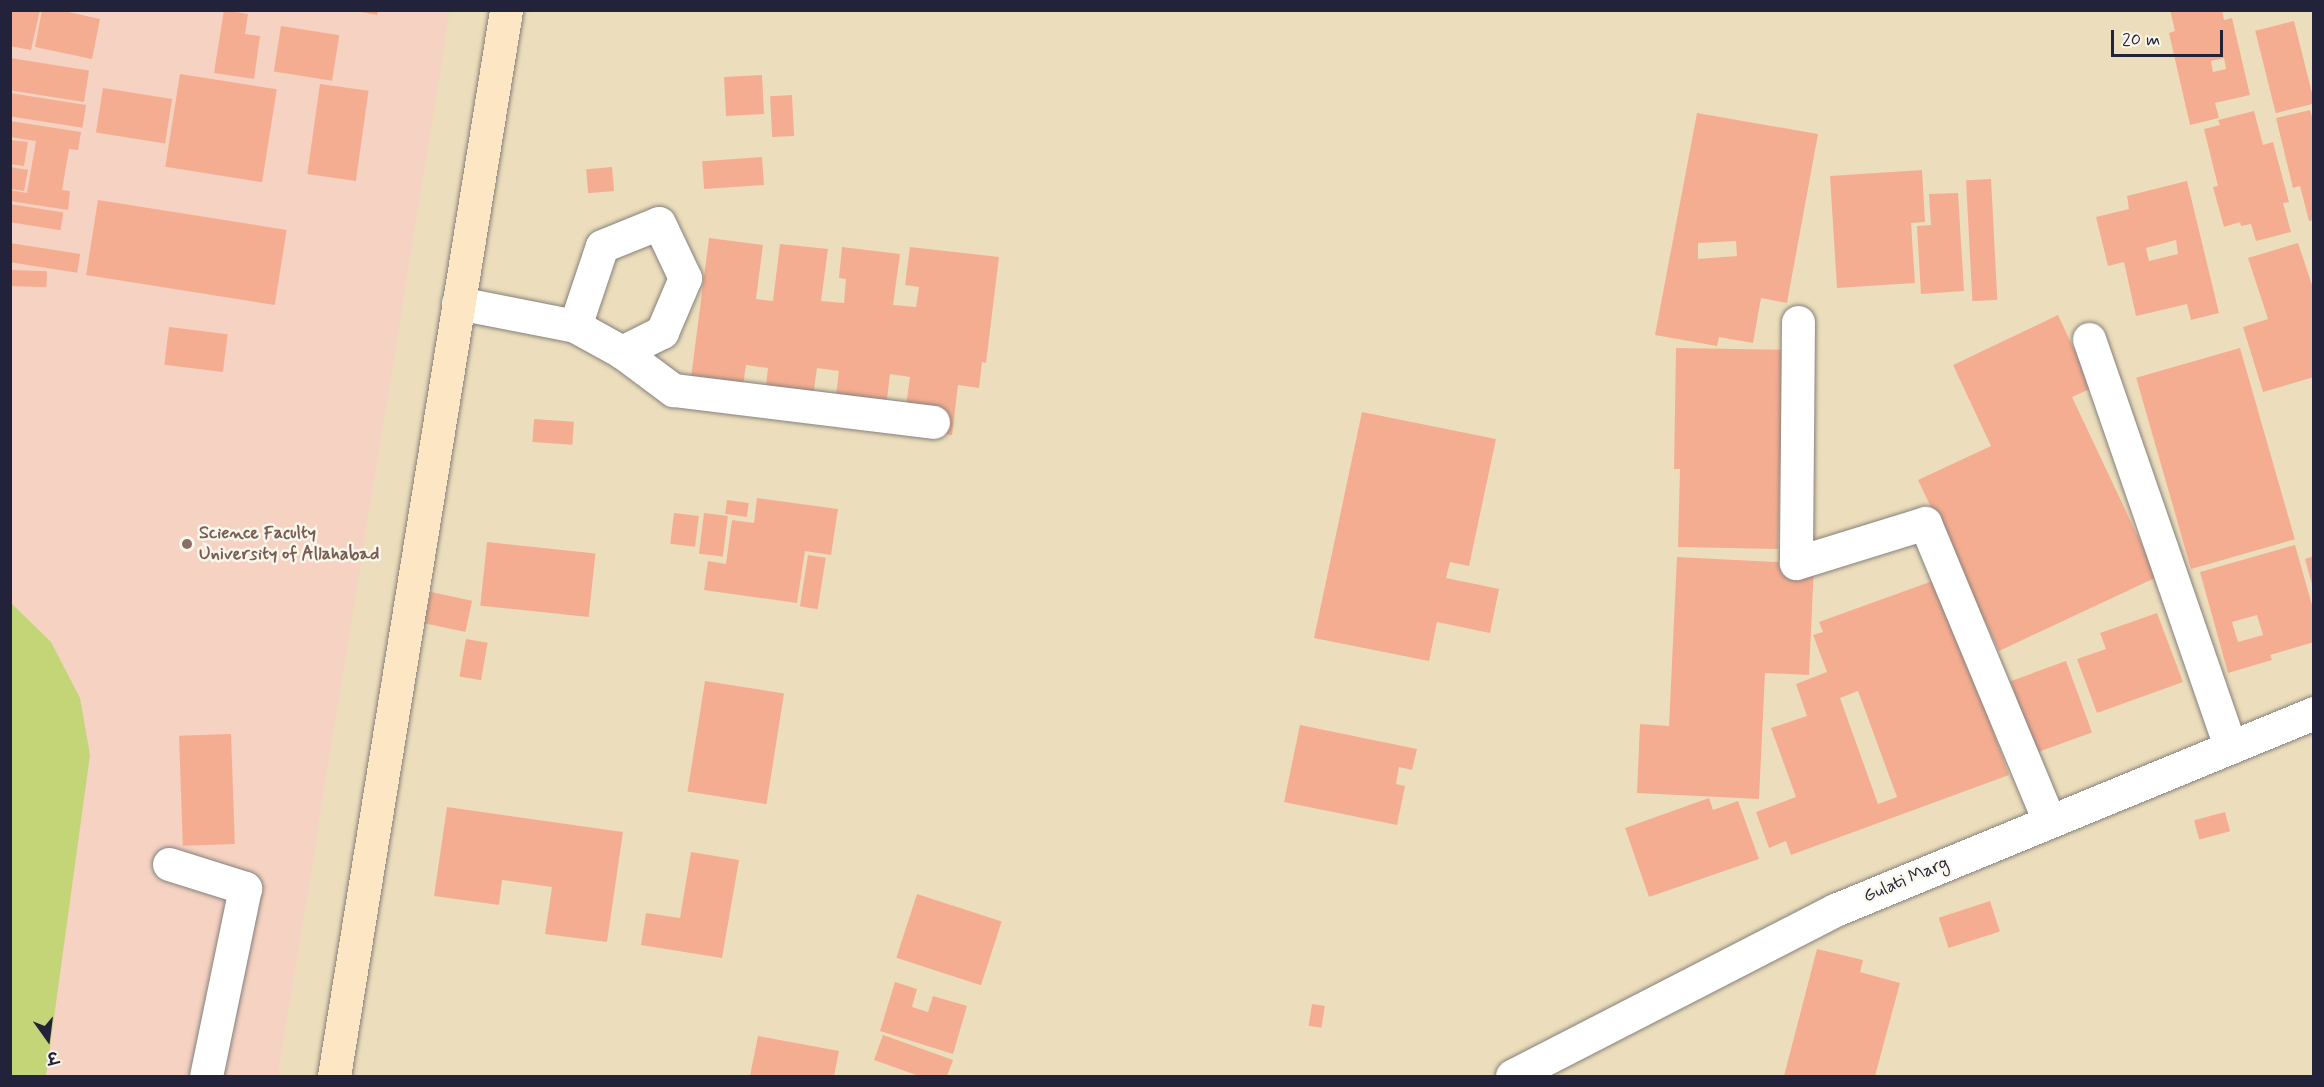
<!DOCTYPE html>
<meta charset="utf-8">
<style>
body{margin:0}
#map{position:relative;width:2324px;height:1087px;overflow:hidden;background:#ecdebc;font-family:Mynerve,"Playpen Sans Deva",sans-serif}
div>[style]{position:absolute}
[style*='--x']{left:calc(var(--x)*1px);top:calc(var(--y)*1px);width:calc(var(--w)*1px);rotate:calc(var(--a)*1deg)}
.built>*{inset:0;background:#f5d2c2}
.green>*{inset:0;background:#c4d577}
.building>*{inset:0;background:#f5ad91;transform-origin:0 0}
.roads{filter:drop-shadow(0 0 2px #87807c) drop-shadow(0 0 2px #87807c)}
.minor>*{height:33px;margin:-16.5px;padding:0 16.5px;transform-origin:16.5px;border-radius:16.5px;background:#fff}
.tertiary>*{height:33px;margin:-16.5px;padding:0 16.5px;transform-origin:16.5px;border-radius:16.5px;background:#fff}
.secondary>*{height:33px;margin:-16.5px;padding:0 16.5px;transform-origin:16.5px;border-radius:16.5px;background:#fce6c4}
.dots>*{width:16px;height:16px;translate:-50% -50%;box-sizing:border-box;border:3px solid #fbf7ec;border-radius:50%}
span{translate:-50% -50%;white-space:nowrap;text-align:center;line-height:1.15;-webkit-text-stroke:5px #fbf7ec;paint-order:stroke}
.education-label{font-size:18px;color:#785e54;font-weight:700}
.left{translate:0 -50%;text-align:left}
.street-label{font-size:18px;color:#22223b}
.frame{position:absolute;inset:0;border:12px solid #22223b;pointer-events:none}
.north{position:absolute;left:18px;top:1009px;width:60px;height:60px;-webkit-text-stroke:4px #fbf7ec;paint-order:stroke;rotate:166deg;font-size:16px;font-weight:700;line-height:24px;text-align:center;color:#22223b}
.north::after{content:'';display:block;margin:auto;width:21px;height:27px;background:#22223b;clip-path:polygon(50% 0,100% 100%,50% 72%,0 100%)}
.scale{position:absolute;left:2111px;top:30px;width:112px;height:27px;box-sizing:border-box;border:3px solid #22223b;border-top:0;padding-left:8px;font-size:18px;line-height:21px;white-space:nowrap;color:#22223b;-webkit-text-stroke:4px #fbf7ec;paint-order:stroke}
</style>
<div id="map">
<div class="built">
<i style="clip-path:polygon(10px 11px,450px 11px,278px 1076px,11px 1076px)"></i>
</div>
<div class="green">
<i style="clip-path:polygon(10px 602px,51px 642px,80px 698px,90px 755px,46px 1076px,11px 1076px)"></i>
</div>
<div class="building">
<i style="clip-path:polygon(10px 10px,40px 10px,31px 50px,10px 46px)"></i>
<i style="clip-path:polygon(42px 10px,59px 10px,100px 19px,92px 59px,35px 47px)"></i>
<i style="clip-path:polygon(224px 10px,248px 14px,245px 34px,260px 36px,254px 79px,214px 73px)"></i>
<i style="clip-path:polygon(351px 10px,378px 10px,377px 15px)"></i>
<i style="clip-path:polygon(evenodd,2170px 10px,2222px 10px,2224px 20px,2232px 18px,2250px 95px,2215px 103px,2219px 118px,2190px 125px,2169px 33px,2175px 31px,2170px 10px,2224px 58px,2226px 69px,2213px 72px,2211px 61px,2224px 58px)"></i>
<i style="left:2294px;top:21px;width:85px;height:40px;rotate:76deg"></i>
<i style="left:281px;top:26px;width:59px;height:46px;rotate:9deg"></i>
<i style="left:10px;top:58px;width:80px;height:32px;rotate:9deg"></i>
<i style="left:180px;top:74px;width:98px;height:94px;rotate:9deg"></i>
<i style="left:762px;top:75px;width:39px;height:38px;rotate:87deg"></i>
<i style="left:320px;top:84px;width:49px;height:91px;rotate:8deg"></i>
<i style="left:103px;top:88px;width:70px;height:45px;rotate:9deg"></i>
<i style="left:10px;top:93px;width:77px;height:23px;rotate:9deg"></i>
<i style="left:792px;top:95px;width:41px;height:22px;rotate:87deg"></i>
<i style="clip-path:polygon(2310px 110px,2314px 123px,2314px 220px,2309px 221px,2300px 186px,2293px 188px,2276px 118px)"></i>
<i style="clip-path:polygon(2254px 111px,2263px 145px,2273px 142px,2289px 202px,2283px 203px,2291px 232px,2256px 241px,2251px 224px,2241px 226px,2240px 222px,2224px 227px,2213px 187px,2218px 186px,2204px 129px,2220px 125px,2218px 120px)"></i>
<i style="clip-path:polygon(evenodd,1697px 113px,1818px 134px,1787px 303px,1761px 298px,1753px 343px,1719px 337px,1717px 346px,1655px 335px,1697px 113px,1736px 241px,1737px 256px,1698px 259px,1698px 243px,1736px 241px)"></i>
<i style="clip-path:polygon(10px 121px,81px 132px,78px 150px,69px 149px,62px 190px,70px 191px,68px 210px,10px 201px,10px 190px,27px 193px,36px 141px,10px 137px)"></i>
<i style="clip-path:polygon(10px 140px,28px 142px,24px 166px,10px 164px)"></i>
<i style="left:762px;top:157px;width:28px;height:60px;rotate:86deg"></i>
<i style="clip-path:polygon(10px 167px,28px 170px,24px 191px,10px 189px)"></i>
<i style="left:612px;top:167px;width:24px;height:26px;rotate:85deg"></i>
<i style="clip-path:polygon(1922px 170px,1925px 222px,1911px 223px,1915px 283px,1837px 288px,1830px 176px)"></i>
<i style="left:1991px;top:179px;width:121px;height:25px;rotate:87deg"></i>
<i style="clip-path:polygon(evenodd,2187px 181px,2219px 313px,2191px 320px,2187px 304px,2136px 316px,2124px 262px,2108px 266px,2096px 217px,2129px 209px,2127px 196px,2187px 181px,2176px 240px,2178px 254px,2149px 261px,2146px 248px,2176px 240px)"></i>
<i style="clip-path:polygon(1958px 193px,1964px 291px,1921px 294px,1917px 226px,1931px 225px,1929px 194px)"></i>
<i style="left:98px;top:200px;width:191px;height:76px;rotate:9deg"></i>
<i style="left:10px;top:204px;width:54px;height:18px;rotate:9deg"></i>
<i style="clip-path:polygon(709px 238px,763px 245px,756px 299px,773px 301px,780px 244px,828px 249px,821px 301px,844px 303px,846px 279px,839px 278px,842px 247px,900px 254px,893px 305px,916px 307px,919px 287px,905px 285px,910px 247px,999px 257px,986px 363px,982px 362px,979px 388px,958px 385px,952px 435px,903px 428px,910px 377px,890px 374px,884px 425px,833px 418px,839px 371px,817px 368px,810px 417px,763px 411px,768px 368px,746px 365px,740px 407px,688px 401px)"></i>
<i style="left:10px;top:243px;width:71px;height:19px;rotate:9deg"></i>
<i style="clip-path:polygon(2298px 243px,2314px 291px,2314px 377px,2263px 392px,2243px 327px,2268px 319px,2248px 258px)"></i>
<i style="left:10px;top:270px;width:37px;height:16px;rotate:2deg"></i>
<i style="clip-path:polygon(2058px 315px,2092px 388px,2072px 397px,2157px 577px,1999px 651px,1918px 480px,1991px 446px,1953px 365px)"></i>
<i style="left:169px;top:327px;width:59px;height:38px;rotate:7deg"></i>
<i style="clip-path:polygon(1676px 348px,1792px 350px,1789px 463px,1780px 463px,1778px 549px,1678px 547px,1680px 469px,1674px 469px)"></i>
<i style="left:2240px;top:348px;width:199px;height:108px;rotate:74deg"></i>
<i style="clip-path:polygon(1362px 412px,1496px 439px,1469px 566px,1450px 562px,1446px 578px,1499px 589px,1490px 633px,1437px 622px,1429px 661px,1314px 638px)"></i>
<i style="left:534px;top:419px;width:40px;height:23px;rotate:4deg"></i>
<i style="clip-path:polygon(757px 498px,838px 509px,831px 555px,805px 551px,797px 603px,704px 590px,708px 561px,726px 564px,732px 520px,754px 523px)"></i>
<i style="left:727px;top:500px;width:22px;height:14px;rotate:8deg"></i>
<i style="left:674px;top:513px;width:25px;height:31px;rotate:7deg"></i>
<i style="left:704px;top:513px;width:24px;height:41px;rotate:7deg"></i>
<i style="left:487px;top:542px;width:109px;height:64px;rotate:6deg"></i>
<i style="clip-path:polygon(evenodd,2295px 545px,2314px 612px,2314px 642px,2270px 655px,2272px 660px,2228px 673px,2200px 572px,2295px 545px,2257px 615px,2263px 635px,2238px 642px,2232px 622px,2257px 615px)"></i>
<i style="left:808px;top:555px;width:18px;height:52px;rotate:9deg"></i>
<i style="clip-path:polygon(2314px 556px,2314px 588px,2313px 588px,2305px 559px)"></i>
<i style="clip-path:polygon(1677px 557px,1814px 564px,1809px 675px,1765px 673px,1759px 799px,1637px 793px,1640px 724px,1669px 726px)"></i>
<i style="clip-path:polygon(evenodd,1938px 579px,2009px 775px,1791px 855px,1786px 841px,1769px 848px,1756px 812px,1796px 797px,1771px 728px,1807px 716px,1796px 684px,1827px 672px,1813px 635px,1823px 632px,1819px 622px,1938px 579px,1858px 691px,1897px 797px,1878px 804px,1840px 698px,1858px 691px)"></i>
<i style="left:431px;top:592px;width:42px;height:32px;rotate:12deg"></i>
<i style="clip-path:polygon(2157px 613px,2183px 682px,2097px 713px,2077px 659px,2106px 649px,2100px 633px)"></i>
<i style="left:466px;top:639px;width:22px;height:38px;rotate:10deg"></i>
<i style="left:2066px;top:661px;width:76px;height:59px;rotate:70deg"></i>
<i style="left:705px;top:681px;width:80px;height:112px;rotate:9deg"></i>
<i style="clip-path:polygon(1300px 725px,1417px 749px,1412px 770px,1399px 767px,1396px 784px,1405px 786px,1397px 825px,1284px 802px)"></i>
<i style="left:231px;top:734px;width:110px;height:52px;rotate:88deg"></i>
<i style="clip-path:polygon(1709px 798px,1713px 810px,1738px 801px,1759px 859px,1649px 897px,1625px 828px)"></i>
<i style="clip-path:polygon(447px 807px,623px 832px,607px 942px,545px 934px,552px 887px,502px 880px,499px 905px,434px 896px)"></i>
<i style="left:2225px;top:812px;width:20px;height:32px;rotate:75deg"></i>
<i style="clip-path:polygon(691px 852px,739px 860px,722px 958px,641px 945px,646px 913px,680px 918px)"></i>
<i style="left:917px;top:894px;width:89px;height:67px;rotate:18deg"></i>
<i style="left:1990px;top:901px;width:32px;height:54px;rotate:72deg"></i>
<i style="clip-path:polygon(1817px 949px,1863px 960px,1860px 972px,1900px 983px,1875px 1076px,1784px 1076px)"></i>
<i style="clip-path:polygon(895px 982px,917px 989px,912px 1007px,928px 1012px,933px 996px,967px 1006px,953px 1054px,880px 1031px)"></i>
<i style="left:1312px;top:1004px;width:13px;height:22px;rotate:9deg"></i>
<i style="clip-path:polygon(883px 1035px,953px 1060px,947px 1076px,919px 1076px,874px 1060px)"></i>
<i style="clip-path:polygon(758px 1036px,839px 1051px,834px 1076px,750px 1076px)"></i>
</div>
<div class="roads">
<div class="minor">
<i style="--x:458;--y:303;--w:119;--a:11.1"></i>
<i style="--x:575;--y:326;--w:54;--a:29"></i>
<i style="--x:622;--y:352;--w:64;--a:36.7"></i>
<i style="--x:673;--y:390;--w:262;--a:7"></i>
<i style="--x:1798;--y:322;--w:241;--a:90.5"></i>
<i style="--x:1796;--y:563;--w:135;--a:-17.2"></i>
<i style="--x:1925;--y:523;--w:323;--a:67.4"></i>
<i style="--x:575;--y:326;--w:84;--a:-71.4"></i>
<i style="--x:602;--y:246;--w:61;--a:-22"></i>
<i style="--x:659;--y:223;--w:61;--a:64.7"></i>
<i style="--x:685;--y:278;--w:59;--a:113.1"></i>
<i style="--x:662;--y:332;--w:45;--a:153.4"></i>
<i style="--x:2089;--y:339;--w:432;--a:70.9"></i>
<i style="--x:169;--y:864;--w:80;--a:17.5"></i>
<i style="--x:245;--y:888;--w:192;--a:101.7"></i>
</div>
<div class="tertiary">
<i style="--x:1512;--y:1076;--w:363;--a:-27.2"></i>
<i style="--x:1835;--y:910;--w:518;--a:-22.36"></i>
</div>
<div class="secondary">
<i style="--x:334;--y:1076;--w:1080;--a:-80.83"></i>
</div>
</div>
<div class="dots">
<i style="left:187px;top:544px;background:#8d6e63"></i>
</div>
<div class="education-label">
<span class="left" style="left:199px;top:544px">Science Faculty<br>University of Allahabad</span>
</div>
<div class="street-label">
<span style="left:1906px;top:880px;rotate:-23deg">Gulati Marg</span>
</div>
<div class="frame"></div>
<div class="north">उ</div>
<div class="scale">20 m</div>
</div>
